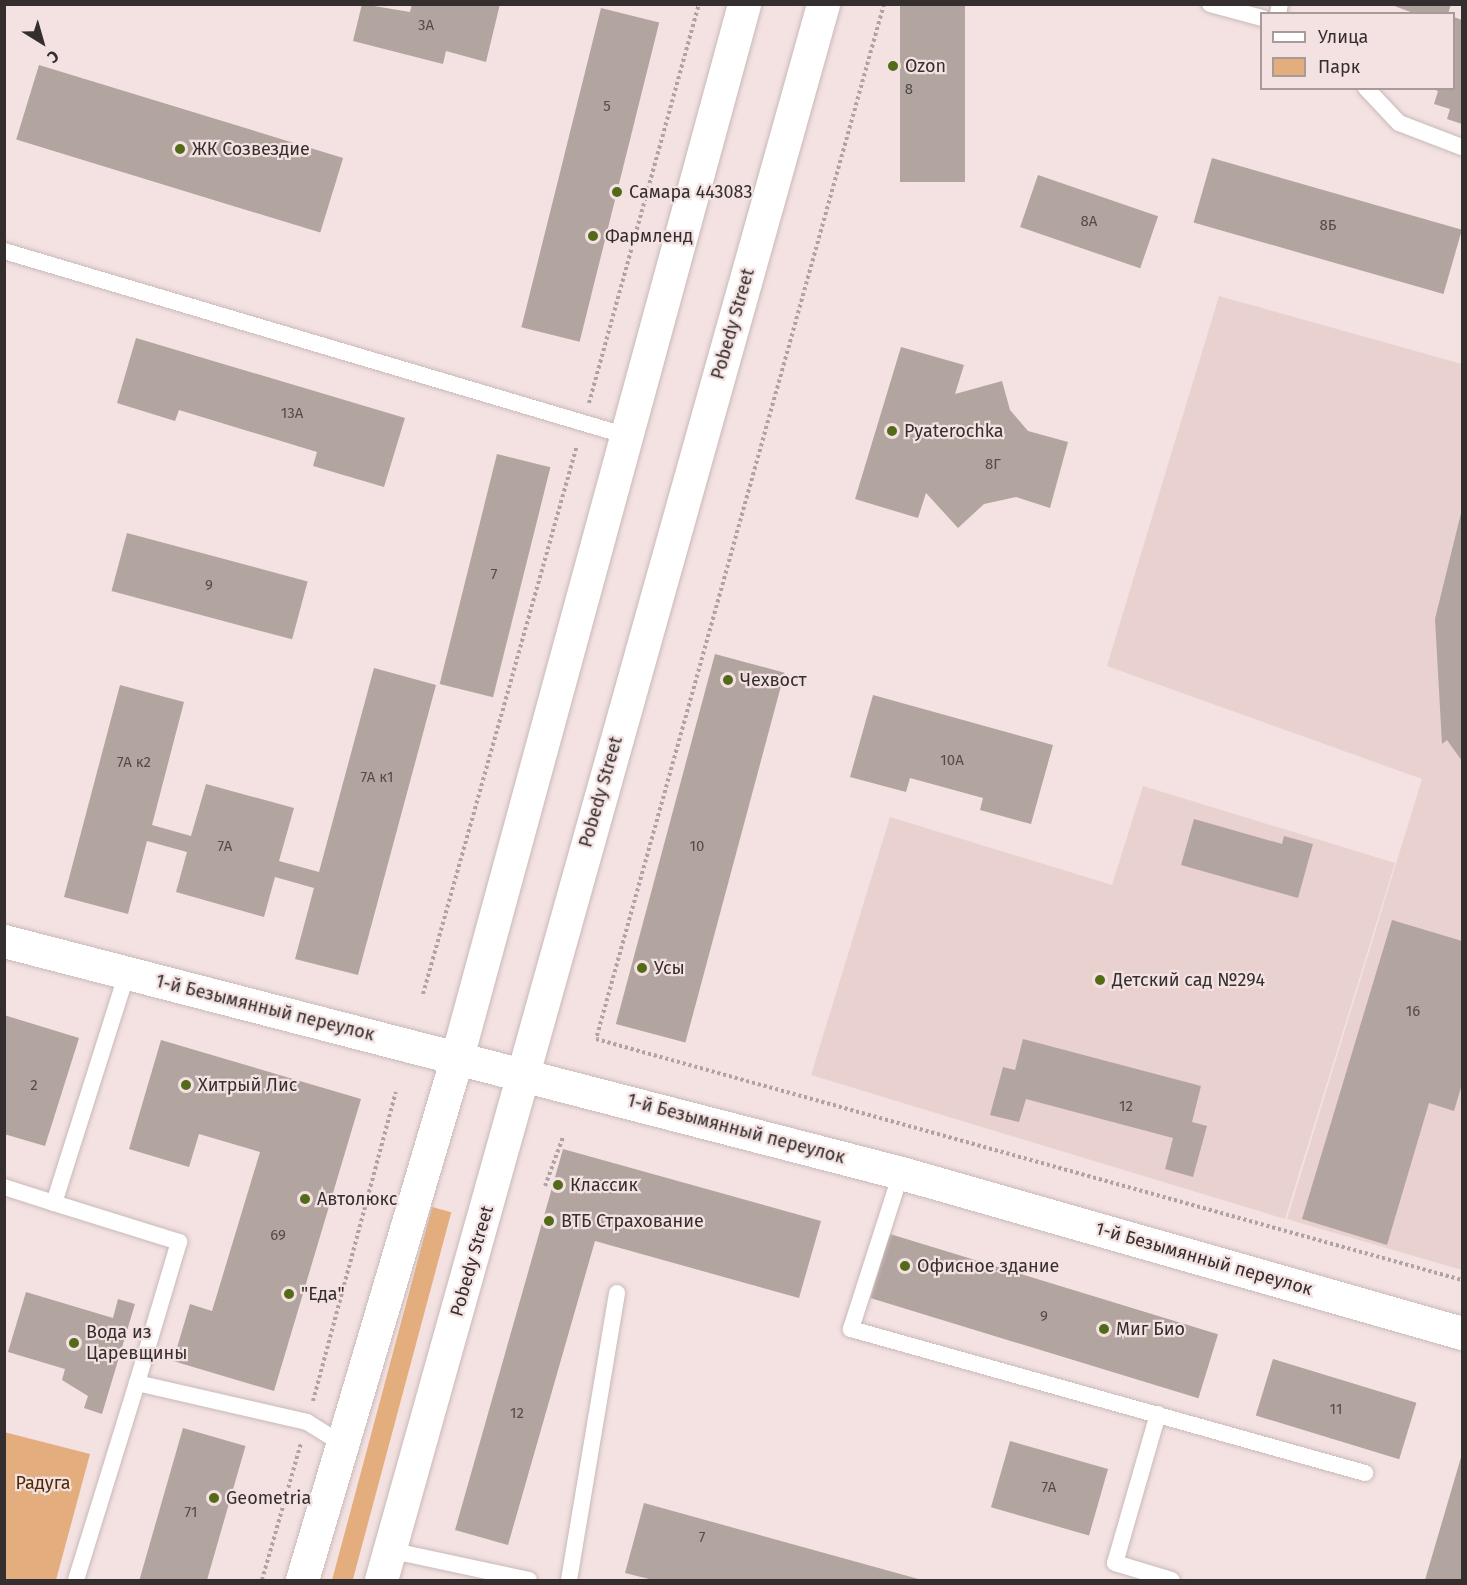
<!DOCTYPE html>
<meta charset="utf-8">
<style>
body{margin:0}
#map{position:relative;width:1467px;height:1585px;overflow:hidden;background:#f3e2e1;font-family:"Fira Sans",sans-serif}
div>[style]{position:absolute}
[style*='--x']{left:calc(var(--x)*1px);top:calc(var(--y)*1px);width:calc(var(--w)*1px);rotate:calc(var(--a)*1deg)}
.built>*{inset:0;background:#e9d1d0}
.green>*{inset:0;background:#e3ad7e;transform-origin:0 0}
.building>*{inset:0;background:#b2a49f;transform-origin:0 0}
.path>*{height:4px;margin-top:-2px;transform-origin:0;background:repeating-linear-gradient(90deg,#afa2a2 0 3px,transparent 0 6px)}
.roads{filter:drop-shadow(0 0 2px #c9b9b8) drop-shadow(0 0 2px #c9b9b8)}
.service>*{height:16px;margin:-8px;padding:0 8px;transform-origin:8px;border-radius:8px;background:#fff}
.minor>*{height:33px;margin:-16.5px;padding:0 16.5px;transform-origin:16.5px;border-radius:16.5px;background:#fff}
.primary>*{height:33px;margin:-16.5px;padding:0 16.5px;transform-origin:16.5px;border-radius:16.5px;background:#fff}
.dots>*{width:16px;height:16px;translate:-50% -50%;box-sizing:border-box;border:3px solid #f3e2e1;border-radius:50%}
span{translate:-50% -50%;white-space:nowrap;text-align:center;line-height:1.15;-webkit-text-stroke:4.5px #f3e2e1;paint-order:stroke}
.number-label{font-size:15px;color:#544c4a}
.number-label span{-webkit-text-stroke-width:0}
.poi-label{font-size:18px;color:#342e2e}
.left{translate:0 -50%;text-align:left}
.street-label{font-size:18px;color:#342e2e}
.park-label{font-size:18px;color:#512a00}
.frame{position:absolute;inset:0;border:6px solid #342e2e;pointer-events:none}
.legend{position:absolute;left:1260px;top:12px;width:195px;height:78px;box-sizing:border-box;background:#f3e2e1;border:2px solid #a79a99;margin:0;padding:8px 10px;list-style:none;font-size:18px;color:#342e2e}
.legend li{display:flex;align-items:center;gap:12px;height:30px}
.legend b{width:30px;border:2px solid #a79a99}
.north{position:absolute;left:12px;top:12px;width:60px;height:60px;-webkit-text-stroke:4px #f3e2e1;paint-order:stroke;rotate:143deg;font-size:16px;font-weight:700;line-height:24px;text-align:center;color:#342e2e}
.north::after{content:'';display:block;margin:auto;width:21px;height:27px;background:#342e2e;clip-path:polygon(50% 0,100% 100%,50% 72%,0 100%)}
</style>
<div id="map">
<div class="built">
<i style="clip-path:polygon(1219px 296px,1462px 364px,1462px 1270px,1287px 1219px,1422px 779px,1107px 666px)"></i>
<i style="clip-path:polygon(1143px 786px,1395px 863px,1285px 1219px,811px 1075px,890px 817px,1112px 885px)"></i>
</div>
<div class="green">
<i style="left:432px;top:1207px;width:20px;height:387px;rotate:15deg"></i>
<i style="clip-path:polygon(4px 1432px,90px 1454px,56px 1580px,5px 1580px)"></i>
</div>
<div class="building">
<i style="clip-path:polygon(362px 4px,410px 12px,412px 4px,500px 4px,486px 62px,446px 51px,443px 64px,353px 41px)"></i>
<i style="left:900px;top:4px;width:65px;height:178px"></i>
<i style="clip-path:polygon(1389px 4px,1451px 4px,1448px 14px,1416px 14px)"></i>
<i style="left:601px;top:8px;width:60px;height:329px;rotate:14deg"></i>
<i style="clip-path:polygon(1454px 17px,1462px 20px,1462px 124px,1447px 119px,1450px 109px,1434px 104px,1438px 91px,1432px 89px,1454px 88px)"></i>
<i style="left:39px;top:65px;width:318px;height:78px;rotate:17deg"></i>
<i style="left:1212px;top:158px;width:260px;height:67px;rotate:16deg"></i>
<i style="left:1038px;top:175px;width:127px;height:55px;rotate:19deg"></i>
<i style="clip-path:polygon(136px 338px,405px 418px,384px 487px,313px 466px,317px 452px,179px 410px,175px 421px,117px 403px)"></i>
<i style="clip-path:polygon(901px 347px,964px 365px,955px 394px,1002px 381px,1010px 410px,1028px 431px,1068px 442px,1050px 508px,1016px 497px,984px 504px,958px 528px,926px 493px,918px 518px,855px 499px)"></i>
<i style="left:497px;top:454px;width:55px;height:237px;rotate:14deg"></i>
<i style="clip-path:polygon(1462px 509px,1462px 761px,1447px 740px,1442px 744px,1435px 619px)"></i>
<i style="left:127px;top:533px;width:187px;height:60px;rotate:15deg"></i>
<i style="left:715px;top:654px;width:72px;height:383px;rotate:15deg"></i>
<i style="clip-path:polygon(374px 668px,436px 685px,358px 975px,295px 959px,314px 888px,275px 877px,264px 917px,176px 892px,187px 852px,147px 841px,128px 914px,64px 897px,120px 685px,184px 702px,152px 825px,191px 836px,206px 784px,294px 808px,279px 861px,319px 872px)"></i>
<i style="clip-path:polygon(873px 695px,1053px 745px,1031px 824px,980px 810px,983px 798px,910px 778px,906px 792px,850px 777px)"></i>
<i style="clip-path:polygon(1194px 819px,1282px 844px,1284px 836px,1313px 844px,1298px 898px,1181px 865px)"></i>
<i style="clip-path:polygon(1392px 920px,1462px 941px,1462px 1084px,1454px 1111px,1429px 1103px,1387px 1245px,1302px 1219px)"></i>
<i style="clip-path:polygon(4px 1015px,79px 1038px,45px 1146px,4px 1134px)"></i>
<i style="clip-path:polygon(1023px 1039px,1201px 1086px,1192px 1122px,1207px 1126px,1193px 1177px,1165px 1169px,1173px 1138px,1026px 1099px,1019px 1122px,990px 1115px,1003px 1067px,1015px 1070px)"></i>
<i style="clip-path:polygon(161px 1040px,361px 1099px,274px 1391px,173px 1361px,190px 1304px,212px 1311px,260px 1152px,199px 1134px,189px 1167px,129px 1149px)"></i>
<i style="clip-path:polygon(563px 1149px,821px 1221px,799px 1298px,595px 1241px,508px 1545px,455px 1530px)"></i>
<i style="left:890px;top:1234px;width:343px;height:67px;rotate:17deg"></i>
<i style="clip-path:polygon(26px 1292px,113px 1318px,118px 1299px,135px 1304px,102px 1414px,84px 1408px,88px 1396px,62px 1380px,65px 1369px,8px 1352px)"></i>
<i style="left:1273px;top:1359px;width:150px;height:59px;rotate:17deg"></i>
<i style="left:183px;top:1428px;width:65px;height:159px;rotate:16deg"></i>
<i style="left:1010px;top:1441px;width:102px;height:69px;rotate:16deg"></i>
<i style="clip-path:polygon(1462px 1454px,1462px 1580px,1425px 1580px)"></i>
<i style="clip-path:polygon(644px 1503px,922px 1580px,653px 1580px,625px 1573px)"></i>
</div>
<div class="path">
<i style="--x:884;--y:4;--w:1074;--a:105.55"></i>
<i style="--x:596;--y:1039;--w:899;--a:15.55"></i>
<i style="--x:589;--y:403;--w:414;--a:-74.6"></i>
<i style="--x:423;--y:994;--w:570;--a:-74.33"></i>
<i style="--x:545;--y:1186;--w:52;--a:-69.8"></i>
<i style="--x:313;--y:1401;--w:320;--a:-75"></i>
<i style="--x:262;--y:1580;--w:142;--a:-74.1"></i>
</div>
<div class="roads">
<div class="service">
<i style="--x:1210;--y:4;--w:54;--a:15.1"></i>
<i style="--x:1278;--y:14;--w:10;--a:-79"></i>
<i style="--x:1366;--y:88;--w:48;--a:46.7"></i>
<i style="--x:1399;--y:123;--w:67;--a:20.9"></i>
<i style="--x:4;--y:251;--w:647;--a:16.53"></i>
<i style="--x:901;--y:1173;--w:164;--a:107.8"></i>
<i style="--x:851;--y:1329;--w:534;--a:15.65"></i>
<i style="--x:4;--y:1187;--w:52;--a:17.7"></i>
<i style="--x:54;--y:1203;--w:241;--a:-72.4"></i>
<i style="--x:54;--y:1203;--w:131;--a:17.3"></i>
<i style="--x:179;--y:1242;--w:147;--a:106.6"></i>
<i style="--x:137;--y:1383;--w:174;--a:12.9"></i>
<i style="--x:307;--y:1422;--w:40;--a:32"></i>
<i style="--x:1158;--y:1414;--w:155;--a:106.1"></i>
<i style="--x:1115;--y:1563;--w:59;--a:16.6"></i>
<i style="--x:389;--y:1550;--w:143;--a:12.1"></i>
<i style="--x:76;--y:1580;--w:206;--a:-72.8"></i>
<i style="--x:569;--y:1580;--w:291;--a:-80.5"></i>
</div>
<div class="minor">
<i style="--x:4;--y:941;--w:927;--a:14.5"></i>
<i style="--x:901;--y:1173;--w:583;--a:15.92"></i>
</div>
<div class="primary">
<i style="--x:302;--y:1580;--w:545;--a:-73.49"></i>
<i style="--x:457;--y:1057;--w:1091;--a:-74.75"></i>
<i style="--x:381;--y:1580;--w:1637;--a:-74.33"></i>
</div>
</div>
<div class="dots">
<i style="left:893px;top:66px;background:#536a19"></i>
<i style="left:180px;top:149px;background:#536a19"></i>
<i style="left:617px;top:192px;background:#536a19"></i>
<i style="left:593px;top:236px;background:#536a19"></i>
<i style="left:892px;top:431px;background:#536a19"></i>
<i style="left:728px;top:680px;background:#536a19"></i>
<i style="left:642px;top:968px;background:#536a19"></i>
<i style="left:1100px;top:980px;background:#536a19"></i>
<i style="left:186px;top:1085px;background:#536a19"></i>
<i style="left:558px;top:1185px;background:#536a19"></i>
<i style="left:305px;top:1199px;background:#536a19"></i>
<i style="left:549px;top:1221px;background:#536a19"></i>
<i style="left:905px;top:1266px;background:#536a19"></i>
<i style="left:289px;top:1294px;background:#536a19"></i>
<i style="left:1104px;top:1329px;background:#536a19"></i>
<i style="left:74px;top:1343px;background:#536a19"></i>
<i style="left:214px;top:1498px;background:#536a19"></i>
</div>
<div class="number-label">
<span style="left:426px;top:26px">3А</span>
<span style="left:909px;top:90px">8</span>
<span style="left:607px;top:107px">5</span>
<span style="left:1089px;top:222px">8А</span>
<span style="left:1328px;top:226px">8Б</span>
<span style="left:292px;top:414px">13А</span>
<span style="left:993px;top:465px">8Г</span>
<span style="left:494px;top:575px">7</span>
<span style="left:209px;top:586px">9</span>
<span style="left:952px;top:761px">10А</span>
<span style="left:134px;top:763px">7А к2</span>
<span style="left:377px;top:778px">7А к1</span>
<span style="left:225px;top:847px">7А</span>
<span style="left:697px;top:847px">10</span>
<span style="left:1413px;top:1012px">16</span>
<span style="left:34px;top:1086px">2</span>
<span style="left:1126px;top:1107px">12</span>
<span style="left:278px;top:1236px">69</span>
<span style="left:1044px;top:1317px">9</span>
<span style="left:1336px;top:1410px">11</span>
<span style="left:517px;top:1414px">12</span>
<span style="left:1049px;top:1488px">7А</span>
<span style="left:191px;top:1513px">71</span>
<span style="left:702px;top:1538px">7</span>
</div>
<div class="poi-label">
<span class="left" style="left:905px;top:66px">Ozon</span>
<span class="left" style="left:192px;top:149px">ЖК Созвездие</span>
<span class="left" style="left:629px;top:192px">Самара 443083</span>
<span class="left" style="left:605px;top:236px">Фармленд</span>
<span class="left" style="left:904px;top:431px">Pyaterochka</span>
<span class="left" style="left:740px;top:680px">Чехвост</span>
<span class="left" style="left:654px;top:968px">Усы</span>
<span class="left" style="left:1112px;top:980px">Детский сад №294</span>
<span class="left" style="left:198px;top:1085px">Хитрый Лис</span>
<span class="left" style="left:570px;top:1185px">Классик</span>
<span class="left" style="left:317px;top:1199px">Автолюкс</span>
<span class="left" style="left:561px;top:1221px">ВТБ Страхование</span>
<span class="left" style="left:917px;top:1266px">Офисное здание</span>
<span class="left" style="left:301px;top:1294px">"Еда"</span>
<span class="left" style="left:1116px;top:1329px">Миг Био</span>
<span class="left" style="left:86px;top:1343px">Вода из<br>Царевщины</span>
<span class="left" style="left:226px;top:1498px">Geometria</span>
</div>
<div class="street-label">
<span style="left:733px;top:324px;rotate:-74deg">Pobedy Street</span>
<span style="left:601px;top:792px;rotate:-74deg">Pobedy Street</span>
<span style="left:265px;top:1008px;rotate:14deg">1-й Безымянный переулок</span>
<span style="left:736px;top:1129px;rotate:15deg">1-й Безымянный переулок</span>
<span style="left:1204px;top:1259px;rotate:16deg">1-й Безымянный переулок</span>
<span style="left:472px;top:1261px;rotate:-74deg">Pobedy Street</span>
</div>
<div class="park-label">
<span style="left:43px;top:1483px">Радyга</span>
</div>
<div class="frame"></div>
<ul class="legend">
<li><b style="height:8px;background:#fff"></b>Улица</li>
<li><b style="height:16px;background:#e3ad7e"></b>Парк</li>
</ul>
<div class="north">С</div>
</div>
